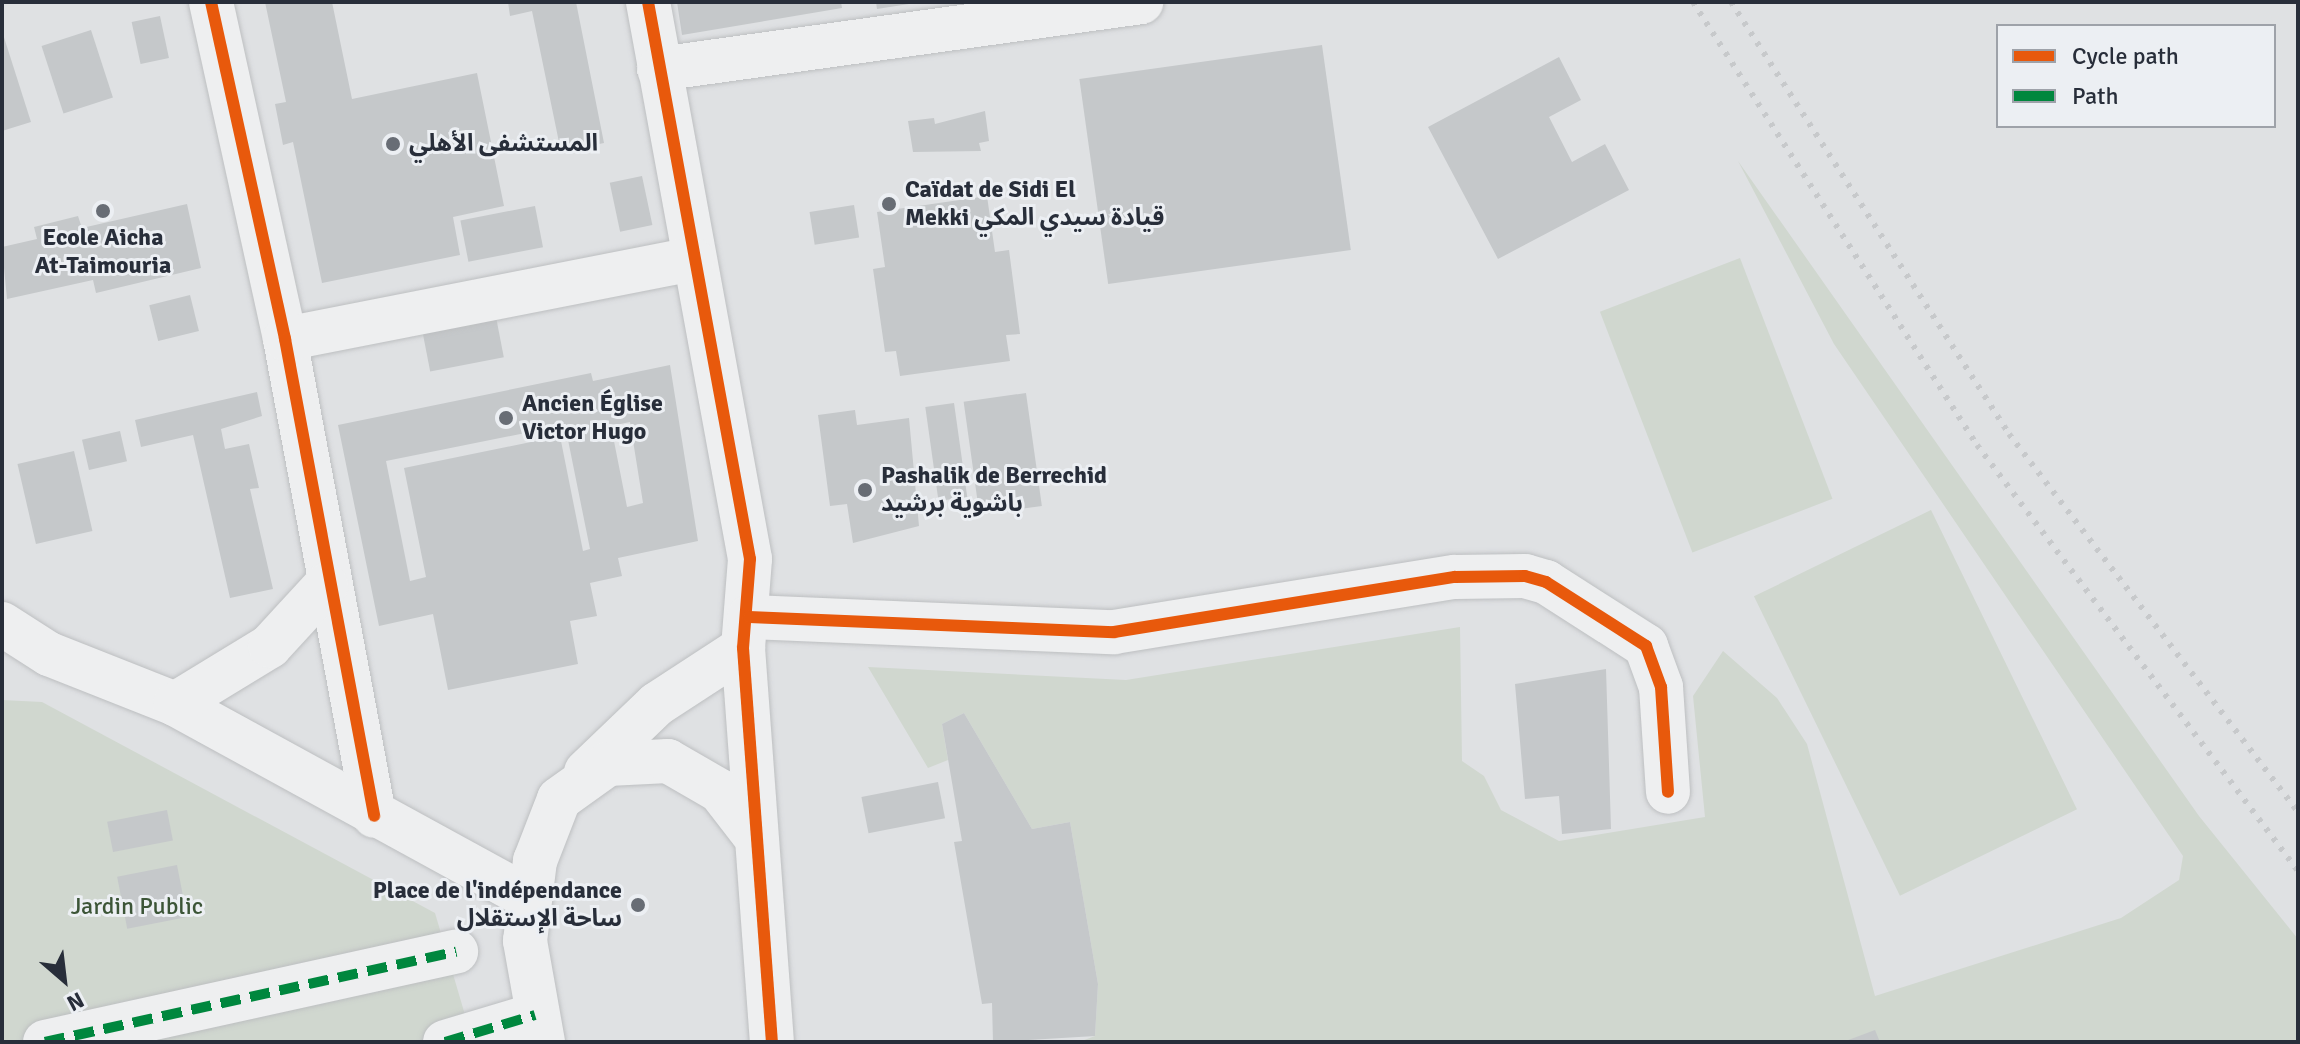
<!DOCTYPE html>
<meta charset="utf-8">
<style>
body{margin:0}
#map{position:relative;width:2300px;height:1044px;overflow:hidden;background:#dfe1e3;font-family:Signika,"Noto Sans Arabic",sans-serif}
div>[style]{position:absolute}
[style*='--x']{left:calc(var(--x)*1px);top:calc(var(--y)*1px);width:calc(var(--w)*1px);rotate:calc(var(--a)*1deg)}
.green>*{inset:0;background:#d0d7cf;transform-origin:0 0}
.building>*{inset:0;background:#c5c8ca;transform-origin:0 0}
.roads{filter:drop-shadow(0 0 2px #bdbfc1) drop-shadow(0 0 2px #bdbfc1)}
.minor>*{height:44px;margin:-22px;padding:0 22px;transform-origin:22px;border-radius:22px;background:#eeeff0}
.rail>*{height:6px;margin-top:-3px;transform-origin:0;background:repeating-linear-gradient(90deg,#c7c9cb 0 4px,transparent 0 12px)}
.quiet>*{height:10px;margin-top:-5px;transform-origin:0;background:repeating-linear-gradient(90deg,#00873e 0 20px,transparent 0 30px)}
.cycleway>*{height:12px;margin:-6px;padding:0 6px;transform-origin:6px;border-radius:6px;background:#e8590c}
.dots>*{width:22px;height:22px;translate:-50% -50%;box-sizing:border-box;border:4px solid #eceff3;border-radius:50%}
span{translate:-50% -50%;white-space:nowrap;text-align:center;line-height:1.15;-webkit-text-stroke:6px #eceff3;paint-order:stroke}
.poi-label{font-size:24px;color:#282e3a;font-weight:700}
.left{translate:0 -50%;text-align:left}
.right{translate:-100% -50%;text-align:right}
.park-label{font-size:24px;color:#3c5537}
.frame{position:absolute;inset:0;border:4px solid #282e3a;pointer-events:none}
.legend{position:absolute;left:1996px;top:24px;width:280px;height:104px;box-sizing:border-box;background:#eceff3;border:2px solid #9ea2a9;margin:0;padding:10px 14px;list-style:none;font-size:24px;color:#282e3a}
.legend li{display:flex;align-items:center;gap:16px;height:40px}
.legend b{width:40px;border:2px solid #9ea2a9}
.north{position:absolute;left:24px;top:940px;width:80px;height:80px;-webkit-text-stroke:6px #eceff3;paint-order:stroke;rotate:152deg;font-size:22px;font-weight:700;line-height:32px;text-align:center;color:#282e3a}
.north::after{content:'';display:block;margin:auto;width:28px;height:36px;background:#282e3a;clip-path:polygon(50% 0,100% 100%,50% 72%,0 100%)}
</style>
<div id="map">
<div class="green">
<i style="clip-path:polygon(1738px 161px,2199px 816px,2298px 939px,2298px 1042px,1079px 1042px,1095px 1036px,1098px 984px,1070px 822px,1032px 829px,964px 713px,942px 724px,948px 760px,928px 768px,868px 667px,1126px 680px,1460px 627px,1462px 761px,1484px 776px,1501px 810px,1559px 841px,1705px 817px,1693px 696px,1723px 651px,1777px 698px,1807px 744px,1875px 996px,2121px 918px,2179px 880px,2183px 856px,1834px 344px)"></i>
<i style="left:1740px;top:258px;width:258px;height:150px;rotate:69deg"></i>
<i style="left:1931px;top:510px;width:333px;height:197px;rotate:64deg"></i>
<i style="clip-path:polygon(2px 700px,42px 702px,435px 913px,473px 1042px,2px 1042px)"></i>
</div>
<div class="building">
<i style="clip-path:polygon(265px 2px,332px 2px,352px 99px,477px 73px,504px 206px,453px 217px,460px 255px,322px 283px,293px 142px,283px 145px,275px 104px,286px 102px)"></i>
<i style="clip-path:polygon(508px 2px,576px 2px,604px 143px,561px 152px,532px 11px,510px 16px)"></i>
<i style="clip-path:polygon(677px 2px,841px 2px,842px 8px,682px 35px)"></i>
<i style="clip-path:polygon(876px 2px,909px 2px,909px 4px,877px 9px)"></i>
<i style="left:160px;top:16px;width:43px;height:29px;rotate:78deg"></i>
<i style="left:91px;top:30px;width:71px;height:52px;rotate:72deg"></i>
<i style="clip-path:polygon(2px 31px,31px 122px,2px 131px)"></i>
<i style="left:1322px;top:45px;width:207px;height:245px;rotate:82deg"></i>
<i style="clip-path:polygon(1559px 57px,1581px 100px,1549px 117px,1572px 162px,1605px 144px,1629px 190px,1498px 259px,1428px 127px)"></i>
<i style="clip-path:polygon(985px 111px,989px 141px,979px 143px,981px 151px,913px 152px,908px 121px,934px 118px,935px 124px)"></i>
<i style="left:642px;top:176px;width:50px;height:33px;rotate:78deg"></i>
<i style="clip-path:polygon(987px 196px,995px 252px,1009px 250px,1020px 334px,1006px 335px,1010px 361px,900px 376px,896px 351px,885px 352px,873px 269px,885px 267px,877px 212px)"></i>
<i style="clip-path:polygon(187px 204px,201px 268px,96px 293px,93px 280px,7px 299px,2px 247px,37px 239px,34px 227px,78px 216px,82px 228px)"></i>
<i style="left:854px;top:205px;width:33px;height:45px;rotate:81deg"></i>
<i style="left:535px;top:206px;width:42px;height:76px;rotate:79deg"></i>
<i style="left:190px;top:295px;width:37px;height:42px;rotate:76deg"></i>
<i style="left:496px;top:317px;width:41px;height:75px;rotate:79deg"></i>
<i style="clip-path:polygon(evenodd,670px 365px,698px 541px,618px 558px,622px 576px,590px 583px,597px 616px,570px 621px,578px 664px,448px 690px,433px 614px,379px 626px,338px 425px,591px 373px,593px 381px,670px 365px,630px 422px,643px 503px,627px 507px,611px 426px,630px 422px,670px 365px,565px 425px,590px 549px,583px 551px,560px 436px,404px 468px,426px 577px,410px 581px,386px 461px,565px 425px)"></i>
<i style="clip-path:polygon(257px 392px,262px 416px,221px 429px,225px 449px,249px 444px,259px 488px,250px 489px,273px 589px,230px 598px,193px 435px,141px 447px,135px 420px)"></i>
<i style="left:1026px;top:393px;width:114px;height:63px;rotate:82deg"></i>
<i style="left:954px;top:403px;width:95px;height:29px;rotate:82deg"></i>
<i style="clip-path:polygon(855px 410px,857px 425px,909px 418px,919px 526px,853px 543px,847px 504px,830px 506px,818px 415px)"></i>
<i style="left:120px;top:431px;width:31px;height:39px;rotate:77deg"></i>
<i style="left:74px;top:451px;width:82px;height:58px;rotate:77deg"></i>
<i style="clip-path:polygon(1606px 669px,1611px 829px,1562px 834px,1559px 796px,1525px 799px,1515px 684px)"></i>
<i style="clip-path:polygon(964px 713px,1032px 829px,1070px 822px,1098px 984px,1095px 1036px,993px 1042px,992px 1003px,982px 1004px,954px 842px,962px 841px,942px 724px)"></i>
<i style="left:938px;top:782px;width:37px;height:78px;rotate:79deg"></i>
<i style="left:167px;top:810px;width:31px;height:61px;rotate:79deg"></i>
<i style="left:177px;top:865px;width:53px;height:61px;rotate:79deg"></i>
<i style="clip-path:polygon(1875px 1030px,1880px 1042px,1843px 1042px)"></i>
</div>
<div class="roads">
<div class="minor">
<i style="--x:211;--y:2;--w:345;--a:77.6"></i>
<i style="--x:285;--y:339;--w:485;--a:79.4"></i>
<i style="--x:648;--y:2;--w:566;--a:79.62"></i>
<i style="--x:750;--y:559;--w:89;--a:94.5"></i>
<i style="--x:743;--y:648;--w:395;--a:85.8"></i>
<i style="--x:659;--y:69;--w:487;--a:-7.9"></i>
<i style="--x:285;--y:339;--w:415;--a:-11.1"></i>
<i style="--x:749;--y:617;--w:365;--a:2.4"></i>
<i style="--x:1114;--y:632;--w:345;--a:-9.2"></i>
<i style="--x:1455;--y:577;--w:70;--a:-0.8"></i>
<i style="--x:1525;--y:576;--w:22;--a:16"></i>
<i style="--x:1546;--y:582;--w:119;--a:32.6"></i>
<i style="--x:1646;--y:646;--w:44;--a:69.9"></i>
<i style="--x:1661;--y:687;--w:105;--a:86.2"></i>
<i style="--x:2;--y:624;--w:56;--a:32.6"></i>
<i style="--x:49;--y:654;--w:136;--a:21.6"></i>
<i style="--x:175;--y:704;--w:402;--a:28.7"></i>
<i style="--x:175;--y:704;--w:111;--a:-31.4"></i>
<i style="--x:270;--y:646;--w:83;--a:-47.4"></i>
<i style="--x:586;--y:772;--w:98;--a:-43.8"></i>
<i style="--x:657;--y:704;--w:103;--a:-33.1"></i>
<i style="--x:45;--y:1042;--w:421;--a:-12.4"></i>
<i style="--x:445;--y:1042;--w:94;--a:-16.7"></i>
<i style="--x:543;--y:1042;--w:103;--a:-100.1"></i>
<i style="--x:525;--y:941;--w:81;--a:-82.9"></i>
<i style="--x:535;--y:861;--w:66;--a:-68.8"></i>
<i style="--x:559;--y:799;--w:60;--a:-35.5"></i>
<i style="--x:608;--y:764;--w:60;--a:-2.9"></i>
<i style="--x:668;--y:761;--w:60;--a:30"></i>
<i style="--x:720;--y:791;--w:56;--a:52.3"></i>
</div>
</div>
<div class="rail">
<i style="--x:1693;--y:2;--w:526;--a:57.34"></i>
<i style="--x:1977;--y:445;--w:533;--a:53"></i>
<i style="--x:1731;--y:2;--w:514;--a:57.24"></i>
<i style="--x:2009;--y:434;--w:476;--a:52.6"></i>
</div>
<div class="quiet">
<i style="--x:45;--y:1042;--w:421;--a:-12.4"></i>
<i style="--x:445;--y:1042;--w:94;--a:-16.7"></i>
</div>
<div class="cycleway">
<i style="--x:211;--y:2;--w:345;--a:77.6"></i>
<i style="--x:285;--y:339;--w:485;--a:79.4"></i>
<i style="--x:648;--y:2;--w:566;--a:79.62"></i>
<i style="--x:750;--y:559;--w:89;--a:94.5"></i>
<i style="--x:743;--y:648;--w:395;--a:85.8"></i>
<i style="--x:749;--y:617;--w:365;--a:2.4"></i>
<i style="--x:1114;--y:632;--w:345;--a:-9.2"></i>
<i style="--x:1455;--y:577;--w:70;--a:-0.8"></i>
<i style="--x:1525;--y:576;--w:22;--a:16"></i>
<i style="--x:1546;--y:582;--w:119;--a:32.6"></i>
<i style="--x:1646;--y:646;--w:44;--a:69.9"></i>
<i style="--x:1661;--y:687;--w:105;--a:86.2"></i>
</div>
<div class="dots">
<i style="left:393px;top:144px;background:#686d75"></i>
<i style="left:889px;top:204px;background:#686d75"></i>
<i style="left:103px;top:211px;background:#686d75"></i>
<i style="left:506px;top:418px;background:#686d75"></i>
<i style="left:865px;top:490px;background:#686d75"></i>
<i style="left:638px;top:905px;background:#686d75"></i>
</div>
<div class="poi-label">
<span class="left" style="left:409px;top:144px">المستشفى الأهلي</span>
<span class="left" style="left:905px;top:204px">Caïdat de Sidi El<br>Mekki قيادة سيدي المكي</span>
<span style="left:103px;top:252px">Ecole Aicha<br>At-Taimouria</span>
<span class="left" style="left:522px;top:418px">Ancien Église<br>Victor Hugo</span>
<span class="left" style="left:881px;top:490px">Pashalik de Berrechid<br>باشوية برشيد</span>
<span class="right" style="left:622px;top:905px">Place de l'indépendance<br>ساحة الإستقلال</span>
</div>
<div class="park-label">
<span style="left:137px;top:907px">Jardin Public</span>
</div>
<div class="frame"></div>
<ul class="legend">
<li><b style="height:10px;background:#e8590c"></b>Cycle path</li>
<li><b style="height:10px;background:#00873e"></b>Path</li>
</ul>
<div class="north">N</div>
</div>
